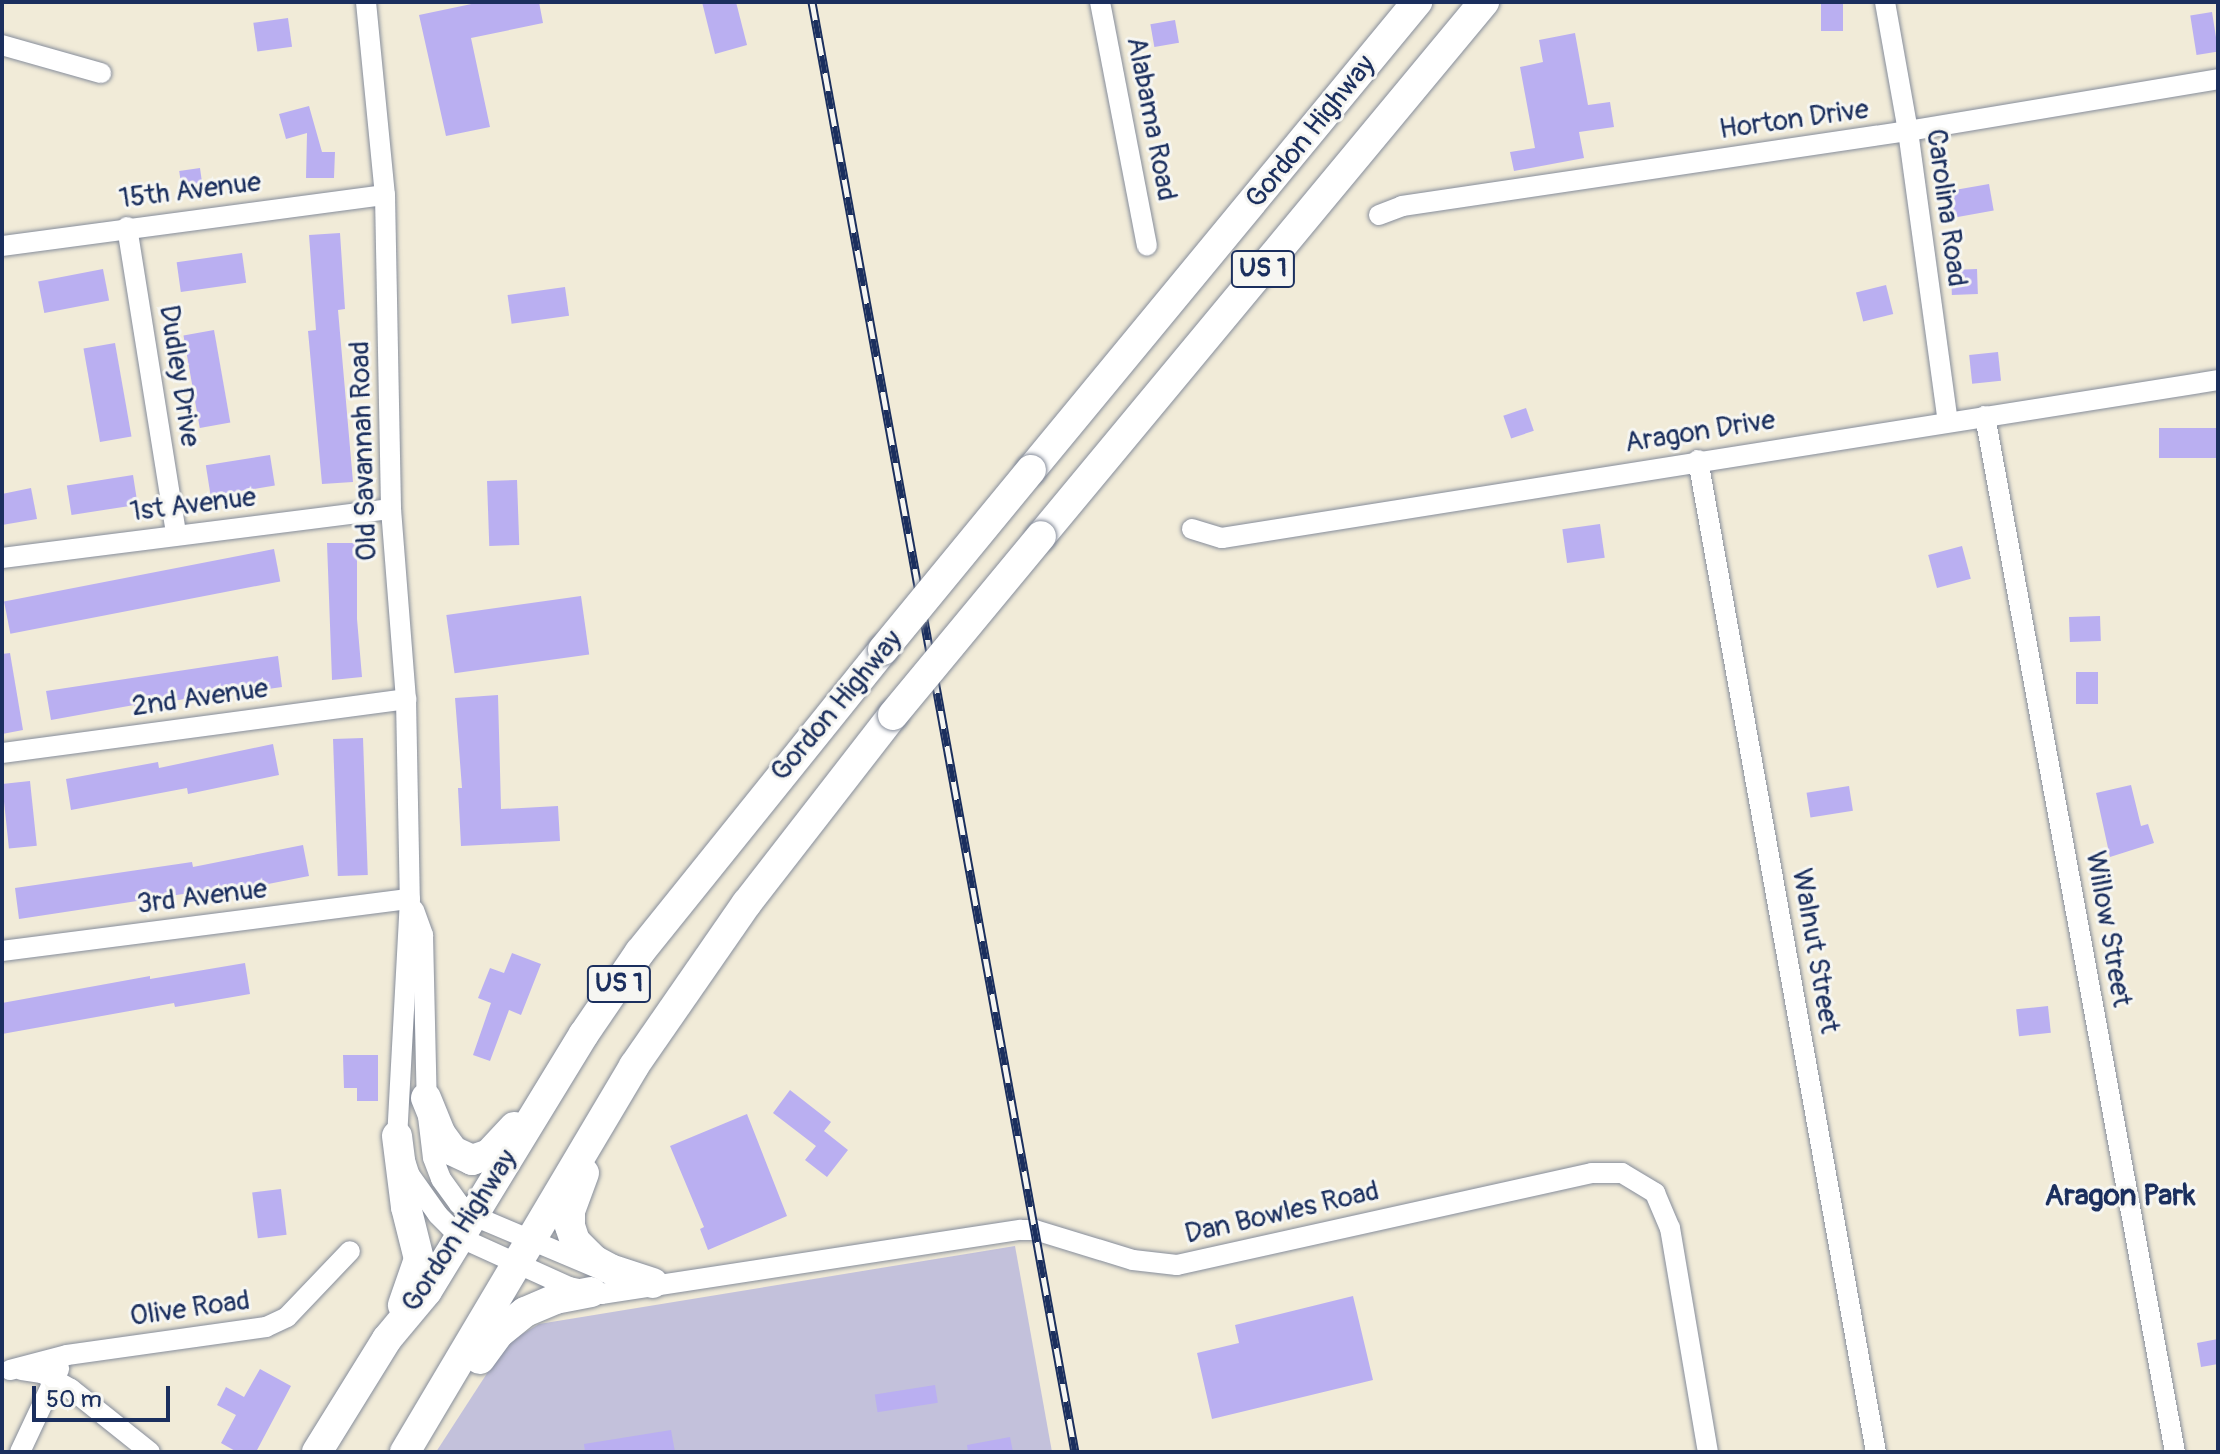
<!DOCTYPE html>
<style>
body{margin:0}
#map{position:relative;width:2220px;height:1454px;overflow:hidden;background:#f1ebd8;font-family:Pangolin,sans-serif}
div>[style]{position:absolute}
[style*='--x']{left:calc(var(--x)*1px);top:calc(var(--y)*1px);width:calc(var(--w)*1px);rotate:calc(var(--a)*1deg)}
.industrial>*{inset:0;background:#c3c1db}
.building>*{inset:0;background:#baaff1;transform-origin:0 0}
.roads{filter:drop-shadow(0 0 2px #868d9b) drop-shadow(0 0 2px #868d9b)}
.minor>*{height:20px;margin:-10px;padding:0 10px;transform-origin:10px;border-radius:10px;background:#fff}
.highway>*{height:30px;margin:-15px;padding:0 15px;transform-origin:15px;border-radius:15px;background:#fff}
.rail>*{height:9px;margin-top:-4.5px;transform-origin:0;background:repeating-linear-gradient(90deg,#f6f6f2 0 18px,#1b2f5e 0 36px);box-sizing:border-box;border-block:2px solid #1b2f5e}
.bridges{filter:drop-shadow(0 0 2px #868d9b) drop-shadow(0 0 2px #868d9b)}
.highway-bridge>*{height:30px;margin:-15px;padding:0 15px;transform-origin:15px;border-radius:15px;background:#fff}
span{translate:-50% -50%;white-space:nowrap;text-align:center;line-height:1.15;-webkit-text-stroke:6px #f6f6f2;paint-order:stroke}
.shield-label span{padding:2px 6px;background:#f6f6f2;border:2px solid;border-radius:6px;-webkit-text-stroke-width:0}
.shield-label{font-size:26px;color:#1b2f5e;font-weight:700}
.street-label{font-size:28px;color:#1b2f5e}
.neighbourhood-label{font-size:30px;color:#1b2f5e;font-weight:700}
.frame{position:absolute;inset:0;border:4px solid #1b2f5e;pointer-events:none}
.scale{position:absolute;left:32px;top:1386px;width:138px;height:36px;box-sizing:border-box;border:4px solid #1b2f5e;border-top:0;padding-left:10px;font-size:24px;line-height:28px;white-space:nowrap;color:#1b2f5e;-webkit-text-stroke:6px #f6f6f2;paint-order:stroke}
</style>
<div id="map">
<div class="industrial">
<i style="clip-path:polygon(1015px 1246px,1052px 1452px,436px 1452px,506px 1344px,539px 1324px)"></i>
</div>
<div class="building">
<i style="clip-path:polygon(481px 2px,539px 2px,543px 23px,471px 38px,490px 127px,446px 136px,419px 15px)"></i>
<i style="clip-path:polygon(702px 2px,736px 2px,747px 45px,715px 54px)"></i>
<i style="left:1821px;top:2px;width:22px;height:29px"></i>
<i style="left:2212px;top:12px;width:40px;height:22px;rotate:81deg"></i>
<i style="left:288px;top:18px;width:29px;height:35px;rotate:82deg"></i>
<i style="left:1175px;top:20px;width:23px;height:25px;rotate:80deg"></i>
<i style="clip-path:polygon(1575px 33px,1588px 105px,1610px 102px,1614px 127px,1579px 132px,1584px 158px,1514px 171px,1510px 152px,1535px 148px,1520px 67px,1543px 62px,1539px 40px)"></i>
<i style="clip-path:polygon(309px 106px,322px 152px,335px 152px,334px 178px,306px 178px,307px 133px,286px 139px,279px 114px)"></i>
<i style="left:200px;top:168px;width:22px;height:21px;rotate:82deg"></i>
<i style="left:1989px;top:184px;width:27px;height:45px;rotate:80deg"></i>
<i style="clip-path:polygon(340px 233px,345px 309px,338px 310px,353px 482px,322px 484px,308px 331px,316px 330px,309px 235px)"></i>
<i style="left:242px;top:253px;width:30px;height:66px;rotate:82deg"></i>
<i style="left:103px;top:269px;width:32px;height:66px;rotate:79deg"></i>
<i style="left:1977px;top:269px;width:25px;height:26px;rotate:88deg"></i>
<i style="left:1886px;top:285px;width:30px;height:31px;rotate:76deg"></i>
<i style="left:565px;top:287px;width:29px;height:58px;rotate:82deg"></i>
<i style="left:214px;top:330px;width:94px;height:31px;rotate:80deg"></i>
<i style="left:115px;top:343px;width:95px;height:32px;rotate:80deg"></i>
<i style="left:1998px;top:352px;width:29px;height:29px;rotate:84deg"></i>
<i style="left:1526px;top:408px;width:24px;height:24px;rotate:71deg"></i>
<i style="left:2218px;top:428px;width:30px;height:59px;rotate:90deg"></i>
<i style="left:270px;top:455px;width:31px;height:65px;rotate:81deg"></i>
<i style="left:133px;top:475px;width:30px;height:67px;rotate:81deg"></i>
<i style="left:517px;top:480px;width:65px;height:30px;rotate:88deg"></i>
<i style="clip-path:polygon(31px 488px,37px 519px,2px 525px,2px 494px)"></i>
<i style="left:1600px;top:524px;width:34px;height:38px;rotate:82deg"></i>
<i style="clip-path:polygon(327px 543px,357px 543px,357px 619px,362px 677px,332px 680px)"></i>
<i style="left:1962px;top:546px;width:34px;height:35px;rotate:75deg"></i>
<i style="left:274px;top:549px;width:33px;height:275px;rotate:79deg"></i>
<i style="left:581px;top:596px;width:59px;height:136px;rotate:82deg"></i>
<i style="left:2100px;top:616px;width:25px;height:31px;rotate:88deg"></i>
<i style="clip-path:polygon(10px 653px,23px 730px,2px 734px,2px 654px)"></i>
<i style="clip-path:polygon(278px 656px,282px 687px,217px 696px,217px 693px,135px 708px,134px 705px,51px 720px,46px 691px)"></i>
<i style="left:2076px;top:672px;width:22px;height:32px"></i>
<i style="clip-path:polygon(498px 695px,501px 809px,558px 806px,560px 841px,461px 846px,458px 788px,462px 788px,455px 698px)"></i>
<i style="left:363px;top:738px;width:137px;height:30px;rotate:88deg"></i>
<i style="clip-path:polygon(273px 744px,279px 775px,188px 794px,187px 788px,71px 810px,66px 779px,158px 762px,159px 768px)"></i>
<i style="left:30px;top:781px;width:65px;height:28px;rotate:84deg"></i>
<i style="clip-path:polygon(2131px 785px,2141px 826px,2148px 824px,2154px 843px,2110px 857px,2096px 793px)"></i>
<i style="left:1849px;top:786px;width:25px;height:43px;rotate:81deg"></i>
<i style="clip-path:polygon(303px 845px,309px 876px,217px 894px,216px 889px,19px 919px,15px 888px,192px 862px,193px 867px)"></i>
<i style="clip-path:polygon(512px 953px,541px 964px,521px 1015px,509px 1010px,490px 1061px,473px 1055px,491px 1003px,478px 998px,490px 968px,504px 973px)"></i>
<i style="clip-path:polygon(245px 963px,250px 994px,175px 1007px,174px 1003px,2px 1034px,2px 1003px,150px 976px,150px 979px)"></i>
<i style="left:2048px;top:1006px;width:27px;height:32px;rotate:84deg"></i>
<i style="clip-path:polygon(343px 1055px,378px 1055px,378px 1101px,357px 1101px,357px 1088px,344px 1088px)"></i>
<i style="clip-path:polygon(790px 1090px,831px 1122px,824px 1131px,848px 1150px,827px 1177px,805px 1160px,816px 1146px,773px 1113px)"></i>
<i style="clip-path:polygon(747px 1114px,787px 1216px,708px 1250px,700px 1229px,704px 1227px,670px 1146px)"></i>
<i style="left:281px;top:1189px;width:46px;height:29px;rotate:83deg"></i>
<i style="clip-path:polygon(1353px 1296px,1373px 1380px,1212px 1419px,1197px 1353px,1239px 1343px,1235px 1325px)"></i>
<i style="clip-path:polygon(2218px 1339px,2218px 1364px,2201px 1367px,2197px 1343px)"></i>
<i style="clip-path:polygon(260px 1369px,291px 1386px,256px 1452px,237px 1452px,221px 1443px,236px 1415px,217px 1405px,226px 1387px,244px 1397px)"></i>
<i style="left:935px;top:1385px;width:18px;height:61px;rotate:81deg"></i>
<i style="clip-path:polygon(671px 1430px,675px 1452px,585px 1452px,584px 1444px)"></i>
<i style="clip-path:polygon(1010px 1437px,1013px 1452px,968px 1452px,967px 1445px)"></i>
</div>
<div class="roads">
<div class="minor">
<i style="--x:366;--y:2;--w:194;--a:84.4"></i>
<i style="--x:385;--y:195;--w:314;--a:88.9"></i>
<i style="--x:391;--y:509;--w:191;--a:85.5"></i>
<i style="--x:406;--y:699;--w:200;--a:88.9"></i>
<i style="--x:410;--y:899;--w:237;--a:93.1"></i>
<i style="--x:397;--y:1136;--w:40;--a:72"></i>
<i style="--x:409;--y:1174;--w:50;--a:54.7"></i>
<i style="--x:438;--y:1215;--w:33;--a:45"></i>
<i style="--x:461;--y:1238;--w:119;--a:24.4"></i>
<i style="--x:569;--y:1287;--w:33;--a:12"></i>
<i style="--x:601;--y:1294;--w:425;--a:-8.7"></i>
<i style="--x:1021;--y:1230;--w:14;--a:0"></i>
<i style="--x:1035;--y:1230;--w:102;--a:17"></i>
<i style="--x:1133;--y:1260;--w:44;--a:6.5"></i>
<i style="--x:1177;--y:1265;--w:425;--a:-12.5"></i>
<i style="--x:1592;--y:1173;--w:30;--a:0"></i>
<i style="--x:1622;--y:1173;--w:39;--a:31"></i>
<i style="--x:1655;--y:1193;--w:38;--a:67"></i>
<i style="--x:1670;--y:1228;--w:227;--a:80.4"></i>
<i style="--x:1100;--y:2;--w:248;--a:79.1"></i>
<i style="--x:1885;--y:2;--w:131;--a:79.9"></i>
<i style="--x:1908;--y:131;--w:294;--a:82.2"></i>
<i style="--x:2;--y:45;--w:103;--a:15.8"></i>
<i style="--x:1379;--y:215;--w:25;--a:-21"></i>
<i style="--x:1402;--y:206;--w:512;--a:-8.43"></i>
<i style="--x:1908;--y:131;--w:314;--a:-9.5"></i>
<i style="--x:127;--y:227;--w:311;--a:80.9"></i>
<i style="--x:2;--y:246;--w:386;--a:-7.6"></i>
<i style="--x:1985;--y:416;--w:1053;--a:79.61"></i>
<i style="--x:1698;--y:460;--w:1008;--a:79.83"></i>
<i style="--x:1192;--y:529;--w:31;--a:17"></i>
<i style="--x:1222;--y:538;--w:1008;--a:-9.01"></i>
<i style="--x:2;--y:558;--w:392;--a:-7.2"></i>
<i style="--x:2;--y:753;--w:408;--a:-7.6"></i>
<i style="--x:414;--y:910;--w:27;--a:70"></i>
<i style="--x:423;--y:935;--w:173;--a:88.7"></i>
<i style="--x:427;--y:1108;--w:50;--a:83.2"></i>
<i style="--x:433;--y:1158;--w:22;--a:69"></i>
<i style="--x:441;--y:1179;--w:31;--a:54"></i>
<i style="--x:459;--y:1204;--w:19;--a:39"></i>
<i style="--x:474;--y:1216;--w:134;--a:22.9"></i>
<i style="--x:2;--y:951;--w:411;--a:-7.3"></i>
<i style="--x:10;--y:1370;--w:59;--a:-14.7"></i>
<i style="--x:67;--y:1355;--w:201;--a:-8"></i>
<i style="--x:266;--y:1327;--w:23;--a:-25"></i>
<i style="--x:287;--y:1317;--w:91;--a:-46.3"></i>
<i style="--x:22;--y:1370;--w:20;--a:9"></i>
<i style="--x:42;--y:1373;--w:33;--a:29"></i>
<i style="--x:71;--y:1389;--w:101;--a:38.6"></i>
<i style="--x:20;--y:1452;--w:92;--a:-64.8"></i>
</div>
<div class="highway">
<i style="--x:1031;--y:470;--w:607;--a:-50.48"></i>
<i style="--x:1041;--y:536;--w:694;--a:-50.32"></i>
<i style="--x:426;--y:1098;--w:38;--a:68"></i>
<i style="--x:440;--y:1133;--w:22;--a:54"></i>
<i style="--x:453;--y:1151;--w:21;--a:25"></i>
<i style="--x:472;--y:1160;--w:18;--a:-19"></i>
<i style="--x:489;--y:1154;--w:37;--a:-47"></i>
<i style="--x:397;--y:1136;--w:72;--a:82.8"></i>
<i style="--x:406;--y:1207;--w:54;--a:76"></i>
<i style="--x:419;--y:1259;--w:49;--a:109.2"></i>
<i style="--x:584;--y:1173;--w:40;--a:110.2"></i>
<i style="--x:570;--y:1211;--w:15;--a:90"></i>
<i style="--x:570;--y:1226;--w:16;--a:72"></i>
<i style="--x:575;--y:1241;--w:27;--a:45"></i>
<i style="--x:594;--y:1260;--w:18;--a:29"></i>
<i style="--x:610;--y:1269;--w:45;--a:18"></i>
<i style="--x:480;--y:1359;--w:32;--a:-54"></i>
<i style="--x:499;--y:1333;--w:33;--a:-39"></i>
<i style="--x:525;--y:1312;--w:33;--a:-23"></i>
<i style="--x:555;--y:1299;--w:37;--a:-11"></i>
<i style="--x:317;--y:1452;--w:133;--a:-58.2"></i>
<i style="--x:387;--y:1339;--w:62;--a:-50.2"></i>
<i style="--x:427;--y:1291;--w:301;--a:-58.6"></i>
<i style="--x:584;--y:1034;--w:99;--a:-55.7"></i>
<i style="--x:640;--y:952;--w:388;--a:-51.2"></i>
<i style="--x:405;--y:1452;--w:449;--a:-59.3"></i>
<i style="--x:634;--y:1066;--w:198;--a:-55.3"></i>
<i style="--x:747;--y:903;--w:238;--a:-52.2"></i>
</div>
</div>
<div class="rail">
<i style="--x:812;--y:2;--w:1474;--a:79.72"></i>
</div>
<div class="bridges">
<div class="highway-bridge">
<i style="--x:883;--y:650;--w:233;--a:-50.6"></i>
<i style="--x:893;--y:715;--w:232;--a:-50.4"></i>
</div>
</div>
<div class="shield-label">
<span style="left:1263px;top:269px">US 1</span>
<span style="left:619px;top:984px">US 1</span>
</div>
<div class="street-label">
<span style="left:1151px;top:119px;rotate:79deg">Alabama Road</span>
<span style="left:1794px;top:120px;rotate:-8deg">Horton Drive</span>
<span style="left:1311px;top:132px;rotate:-51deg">Gordon Highway</span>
<span style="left:190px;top:191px;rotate:-7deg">15th Avenue</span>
<span style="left:1946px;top:208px;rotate:82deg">Carolina Road</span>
<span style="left:179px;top:376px;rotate:81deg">Dudley Drive</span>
<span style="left:1700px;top:432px;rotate:-9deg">Aragon Drive</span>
<span style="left:364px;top:451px;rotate:-92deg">Old Savannah Road</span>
<span style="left:193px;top:505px;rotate:-7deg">1st Avenue</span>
<span style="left:200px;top:698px;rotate:-8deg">2nd Avenue</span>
<span style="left:837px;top:706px;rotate:-50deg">Gordon Highway</span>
<span style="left:202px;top:897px;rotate:-7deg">3rd Avenue</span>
<span style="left:2108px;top:929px;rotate:80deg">Willow Street</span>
<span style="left:1815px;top:951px;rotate:80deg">Walnut Street</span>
<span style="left:1282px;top:1213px;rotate:-13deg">Dan Bowles Road</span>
<span style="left:460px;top:1231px;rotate:-57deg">Gordon Highway</span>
<span style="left:190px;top:1309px;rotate:-8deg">Olive Road</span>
</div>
<div class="neighbourhood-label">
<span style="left:2120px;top:1196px">Aragon Park</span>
</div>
<div class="frame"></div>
<div class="scale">50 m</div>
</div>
